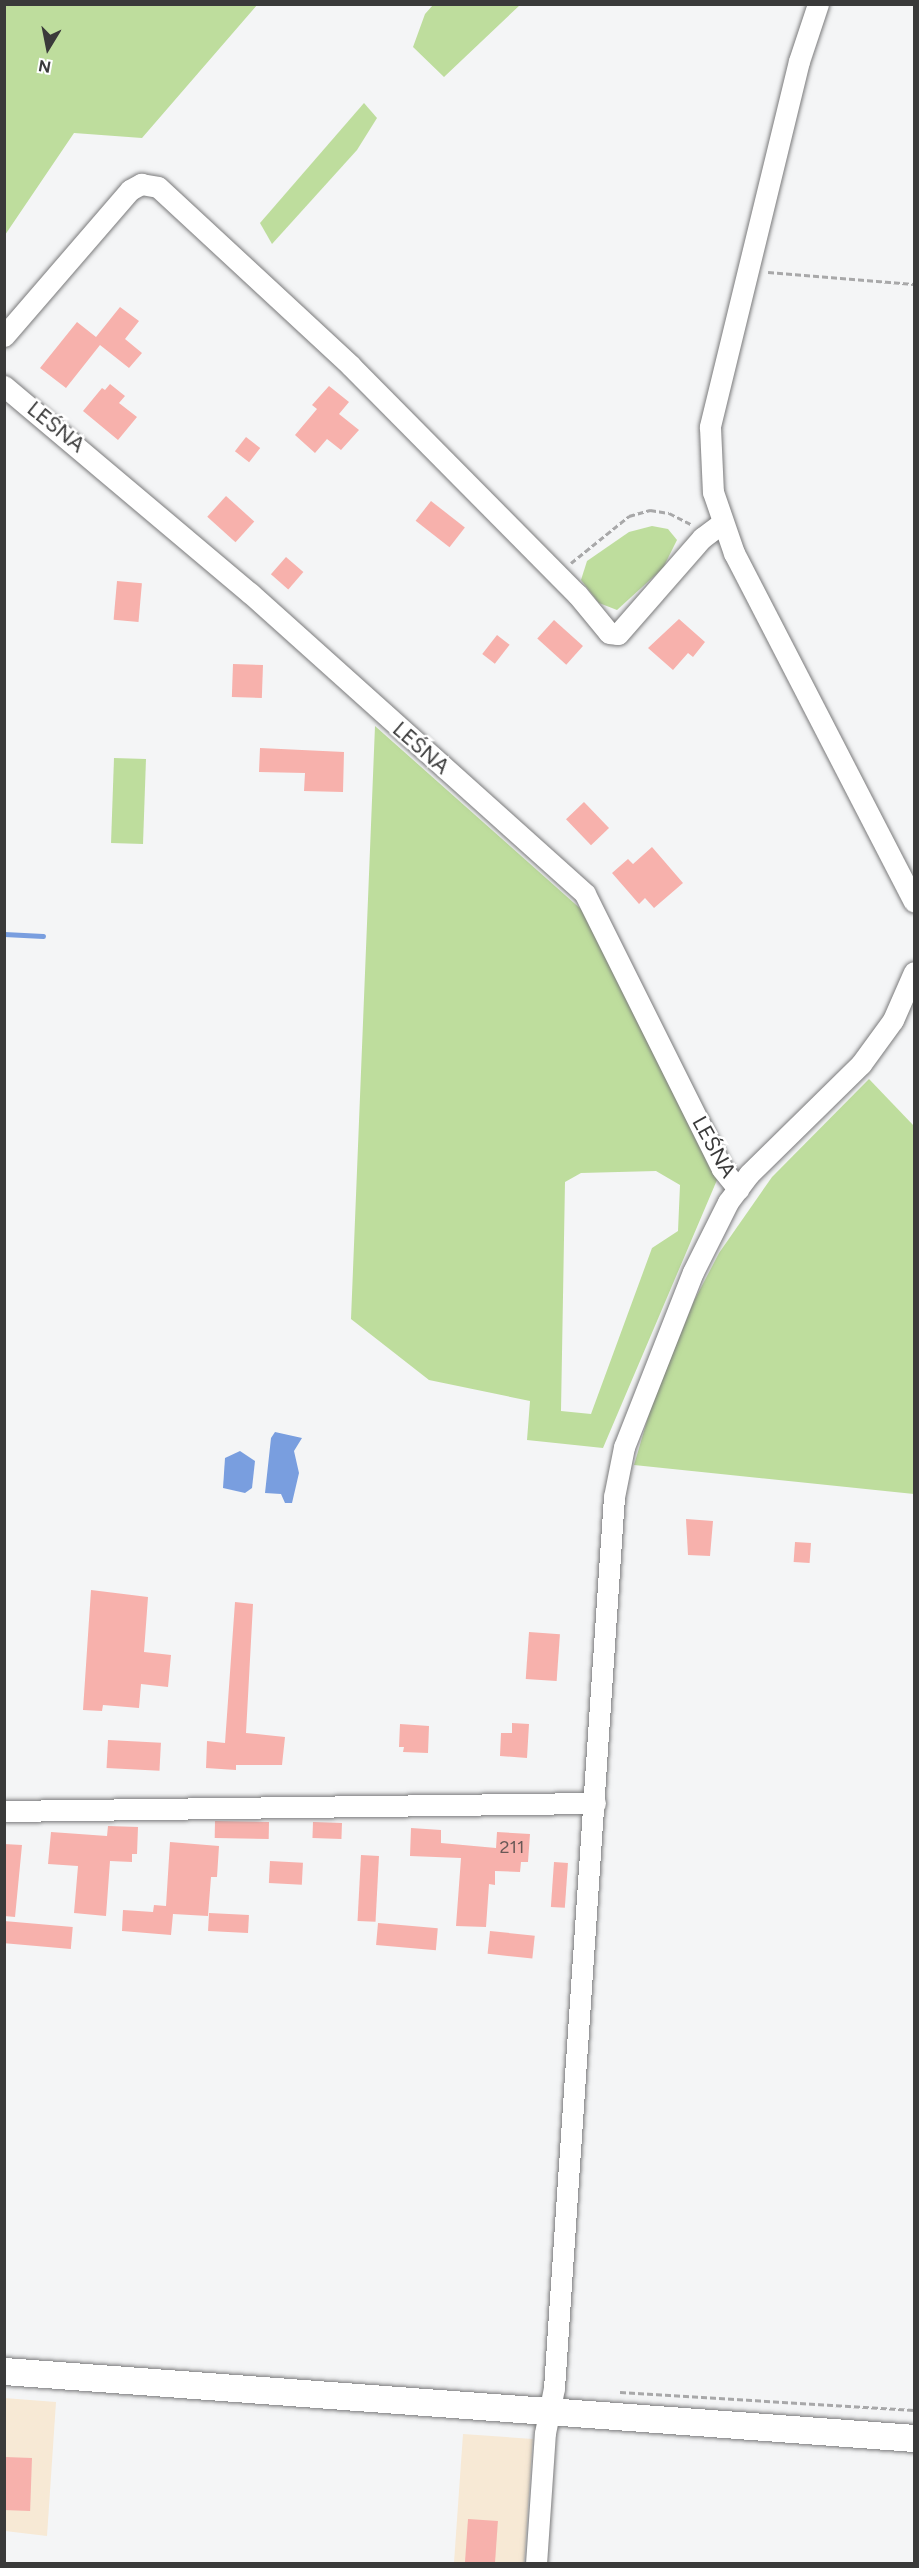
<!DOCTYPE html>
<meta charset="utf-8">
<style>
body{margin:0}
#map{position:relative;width:919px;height:2568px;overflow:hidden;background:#f4f5f6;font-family:Figtree,sans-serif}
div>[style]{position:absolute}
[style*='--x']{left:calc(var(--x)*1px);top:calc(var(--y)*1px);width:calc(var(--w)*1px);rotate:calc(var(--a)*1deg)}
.commercial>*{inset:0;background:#f7e9d5;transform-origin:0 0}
.green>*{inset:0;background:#bedd9d;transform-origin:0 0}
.water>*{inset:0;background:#799edf}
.stream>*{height:5px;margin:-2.5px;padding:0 2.5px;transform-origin:2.5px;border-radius:2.5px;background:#799edf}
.building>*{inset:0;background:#f7b1ac;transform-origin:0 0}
.path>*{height:3px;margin-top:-1.5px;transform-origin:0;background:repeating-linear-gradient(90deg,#a8a8a9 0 6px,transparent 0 9px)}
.roads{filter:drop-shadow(0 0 2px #7a7a7b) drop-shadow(0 0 2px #7a7a7b)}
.minor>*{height:21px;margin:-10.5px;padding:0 10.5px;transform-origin:10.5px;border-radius:10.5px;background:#fff}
.major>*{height:27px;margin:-13.5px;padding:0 13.5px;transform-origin:13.5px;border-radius:13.5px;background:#fff}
span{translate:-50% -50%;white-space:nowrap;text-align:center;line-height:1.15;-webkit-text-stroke:5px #fff;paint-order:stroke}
.number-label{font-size:18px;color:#695856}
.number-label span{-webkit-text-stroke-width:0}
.street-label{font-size:21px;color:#3a3a3a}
.frame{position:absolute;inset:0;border:6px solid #3a3a3a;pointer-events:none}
.north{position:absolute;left:18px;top:18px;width:60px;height:60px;-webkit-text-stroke:4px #fff;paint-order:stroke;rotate:190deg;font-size:16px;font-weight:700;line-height:24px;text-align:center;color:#3a3a3a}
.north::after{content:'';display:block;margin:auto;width:21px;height:27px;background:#3a3a3a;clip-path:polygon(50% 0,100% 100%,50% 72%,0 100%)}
</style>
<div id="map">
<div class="commercial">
<i style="clip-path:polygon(4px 2398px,56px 2402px,47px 2536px,5px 2531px)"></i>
<i style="left:463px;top:2434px;width:70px;height:130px;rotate:4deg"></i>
</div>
<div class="green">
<i style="clip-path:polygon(5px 4px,257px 4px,257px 5px,142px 138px,74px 133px,5px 235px)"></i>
<i style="clip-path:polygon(433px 5px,433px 4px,520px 5px,444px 77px,413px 47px,425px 14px)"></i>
<i style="clip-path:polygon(364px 103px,377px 118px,357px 150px,272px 244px,260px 223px)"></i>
<i style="clip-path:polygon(652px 526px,668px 529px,677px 540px,663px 568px,617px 610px,599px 603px,581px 580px,587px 561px,629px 532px)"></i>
<i style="clip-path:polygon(evenodd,375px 726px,583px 911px,717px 1180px,603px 1448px,527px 1440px,530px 1401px,429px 1380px,351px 1319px,375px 726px,656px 1171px,680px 1185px,678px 1231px,652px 1248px,591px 1414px,561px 1411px,565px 1182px,581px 1173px,656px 1171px)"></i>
<i style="left:114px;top:758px;width:32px;height:85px;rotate:2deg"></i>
<i style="clip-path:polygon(869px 1079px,914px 1126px,914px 1494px,634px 1465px,652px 1404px,694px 1301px,719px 1253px,772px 1177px)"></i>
</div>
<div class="water">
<i style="clip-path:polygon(275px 1432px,302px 1438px,294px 1451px,299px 1473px,292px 1503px,285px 1503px,281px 1494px,265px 1493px,271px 1438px)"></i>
<i style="clip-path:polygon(240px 1451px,255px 1461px,252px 1488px,245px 1493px,223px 1488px,225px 1458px)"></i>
</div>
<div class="stream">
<i style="--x:4;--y:934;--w:39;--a:3"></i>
</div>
<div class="building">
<i style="clip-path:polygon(120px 307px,139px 321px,125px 339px,142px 353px,129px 368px,100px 345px,66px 388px,40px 368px,77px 322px,96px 337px)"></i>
<i style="clip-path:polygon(110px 384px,125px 396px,119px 403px,137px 417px,118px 440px,83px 411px,102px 388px,105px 390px)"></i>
<i style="clip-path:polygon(329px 386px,349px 402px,339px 414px,359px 430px,341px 450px,327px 439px,315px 453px,295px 435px,317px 409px,312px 405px)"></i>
<i style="left:246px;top:437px;width:18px;height:18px;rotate:38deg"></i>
<i style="left:226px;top:496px;width:38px;height:28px;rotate:42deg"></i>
<i style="left:431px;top:501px;width:43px;height:25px;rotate:38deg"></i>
<i style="left:286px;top:557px;width:23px;height:23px;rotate:41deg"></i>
<i style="left:117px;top:581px;width:25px;height:39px;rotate:5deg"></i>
<i style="clip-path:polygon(679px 619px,705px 642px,693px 657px,688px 653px,673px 670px,648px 648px)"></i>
<i style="left:554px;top:620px;width:39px;height:25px;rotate:42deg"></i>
<i style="left:497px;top:635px;width:16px;height:24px;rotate:38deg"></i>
<i style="left:233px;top:664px;width:30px;height:33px;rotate:2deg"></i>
<i style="clip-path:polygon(260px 748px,344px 752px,343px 792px,304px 791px,305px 773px,259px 772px)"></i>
<i style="left:584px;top:802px;width:36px;height:25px;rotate:46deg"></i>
<i style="clip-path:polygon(652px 847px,683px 883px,654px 908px,645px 898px,639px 904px,612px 873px,628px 859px,633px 864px)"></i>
<i style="clip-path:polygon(686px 1519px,713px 1521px,710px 1556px,688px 1555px)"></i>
<i style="left:795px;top:1542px;width:16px;height:20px;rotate:4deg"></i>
<i style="clip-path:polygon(91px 1590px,148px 1597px,144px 1652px,171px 1655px,168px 1687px,141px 1684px,139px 1708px,103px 1705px,102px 1711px,83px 1710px)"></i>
<i style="clip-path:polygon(235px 1602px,253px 1604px,246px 1733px,285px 1737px,282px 1765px,236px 1765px,236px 1770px,206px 1768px,207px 1741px,225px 1743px)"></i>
<i style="left:529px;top:1632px;width:31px;height:47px;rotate:4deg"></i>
<i style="clip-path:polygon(512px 1723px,529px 1724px,527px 1758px,500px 1756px,501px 1733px,512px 1733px)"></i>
<i style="clip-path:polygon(400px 1724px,429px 1726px,428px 1753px,403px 1752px,404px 1747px,399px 1747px)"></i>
<i style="left:108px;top:1740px;width:53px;height:28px;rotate:3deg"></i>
<i style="left:215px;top:1821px;width:54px;height:17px;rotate:1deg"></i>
<i style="left:313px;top:1822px;width:29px;height:16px;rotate:2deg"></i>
<i style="clip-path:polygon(108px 1826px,138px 1827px,137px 1854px,132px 1854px,132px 1862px,110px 1861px,106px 1916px,74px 1913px,78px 1866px,48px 1864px,51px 1832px,107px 1836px)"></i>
<i style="clip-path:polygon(411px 1828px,441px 1830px,441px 1843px,496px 1848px,497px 1832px,530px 1834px,528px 1862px,521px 1862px,520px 1872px,495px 1871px,495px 1885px,489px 1884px,486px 1927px,456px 1926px,461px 1858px,410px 1856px)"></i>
<i style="clip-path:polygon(170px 1842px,219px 1846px,217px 1877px,211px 1877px,208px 1916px,173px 1914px,171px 1935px,122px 1931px,123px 1910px,153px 1912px,154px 1905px,166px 1906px)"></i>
<i style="clip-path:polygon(4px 1844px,22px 1845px,15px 1917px,4px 1916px)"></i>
<i style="left:361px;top:1855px;width:18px;height:66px;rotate:3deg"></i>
<i style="left:270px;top:1861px;width:33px;height:22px;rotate:3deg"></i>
<i style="left:554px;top:1862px;width:14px;height:45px;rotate:4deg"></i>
<i style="left:209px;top:1913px;width:40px;height:18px;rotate:3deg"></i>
<i style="left:4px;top:1921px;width:69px;height:22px;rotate:5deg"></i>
<i style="left:378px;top:1923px;width:60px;height:22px;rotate:5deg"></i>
<i style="left:490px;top:1931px;width:45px;height:23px;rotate:6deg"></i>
<i style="left:5px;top:2457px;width:27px;height:53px;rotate:2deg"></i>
<i style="left:468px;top:2519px;width:30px;height:45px;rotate:4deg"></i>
</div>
<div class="path">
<i style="--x:768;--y:272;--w:146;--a:4.7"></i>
<i style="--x:571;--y:563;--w:75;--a:-39"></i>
<i style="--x:629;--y:516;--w:22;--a:-16"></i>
<i style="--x:650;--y:510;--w:19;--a:9"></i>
<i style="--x:669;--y:513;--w:25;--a:27"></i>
<i style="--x:620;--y:2392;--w:295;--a:3.5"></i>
</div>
<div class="roads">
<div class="minor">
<i style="--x:818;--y:4;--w:60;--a:108.4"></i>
<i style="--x:799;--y:61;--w:377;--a:103.7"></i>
<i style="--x:710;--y:427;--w:65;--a:87.4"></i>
<i style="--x:713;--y:492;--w:65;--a:71"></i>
<i style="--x:734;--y:553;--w:392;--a:62.7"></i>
<i style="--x:4;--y:336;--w:193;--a:-49.2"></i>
<i style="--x:130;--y:190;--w:13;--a:-29"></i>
<i style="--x:141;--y:184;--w:17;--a:10"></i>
<i style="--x:158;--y:187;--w:263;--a:42.8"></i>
<i style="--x:351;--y:366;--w:321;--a:45.3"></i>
<i style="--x:577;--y:594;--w:50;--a:50.6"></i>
<i style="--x:609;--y:633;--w:9;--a:6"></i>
<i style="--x:618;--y:634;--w:128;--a:-48.8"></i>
<i style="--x:702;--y:538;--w:26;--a:-37"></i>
<i style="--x:4;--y:386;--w:322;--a:40.1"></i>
<i style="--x:250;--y:593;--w:450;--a:41.9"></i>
<i style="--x:585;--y:894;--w:307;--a:63.5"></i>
<i style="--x:722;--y:1169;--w:26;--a:51"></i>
<i style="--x:4;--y:1811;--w:591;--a:-0.78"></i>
<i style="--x:536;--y:2564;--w:131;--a:-86.1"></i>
<i style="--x:545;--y:2433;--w:46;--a:-78.7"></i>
<i style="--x:554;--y:2388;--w:893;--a:-86.15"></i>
<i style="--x:614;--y:1497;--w:51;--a:-78.7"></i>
<i style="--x:624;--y:1447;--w:188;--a:-68.5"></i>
<i style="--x:693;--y:1272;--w:78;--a:-63.4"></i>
<i style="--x:728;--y:1202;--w:35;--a:-53"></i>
<i style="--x:749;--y:1174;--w:157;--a:-44.5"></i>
<i style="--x:861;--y:1064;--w:54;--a:-54"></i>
<i style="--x:893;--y:1020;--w:52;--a:-66.4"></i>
</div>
<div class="major">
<i style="--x:4;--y:2371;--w:912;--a:4.21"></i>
</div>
</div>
<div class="number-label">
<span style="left:512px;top:1847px">211</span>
</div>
<div class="street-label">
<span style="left:56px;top:427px;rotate:39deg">LEŚNA</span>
<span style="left:421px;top:748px;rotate:41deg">LEŚNA</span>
<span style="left:714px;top:1147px;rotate:61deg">LEŚNA</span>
</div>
<div class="frame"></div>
<div class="north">N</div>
</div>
